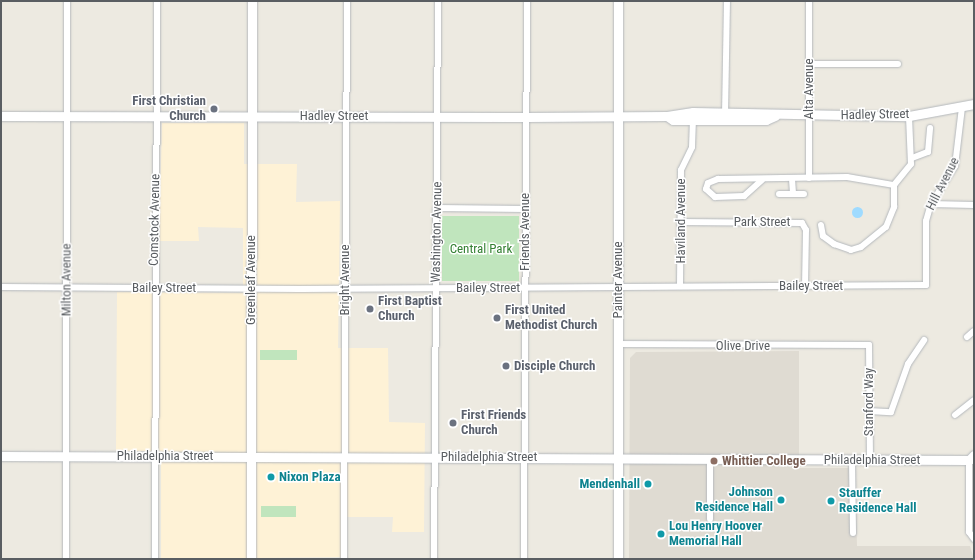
<!DOCTYPE html>
<style>
body{margin:0}
#map{position:relative;width:975px;height:560px;overflow:hidden;background:#edeae1;font-family:"Roboto Condensed",sans-serif}
div>[style]{position:absolute}
[style*='--x']{left:calc(var(--x)*1px);top:calc(var(--y)*1px);width:calc(var(--w)*1px);rotate:calc(var(--a)*1deg)}
.commercial>*{inset:0;background:#fef2d6}
.education>*{inset:0;background:#dfdbd2;transform-origin:0 0}
.green>*{inset:0;background:#c0e5bd;transform-origin:0 0}
.water>*{inset:0;background:#9fdbff}
.round{border-radius:50%}
.roads{filter:drop-shadow(0 0 1px #b4b8bc) drop-shadow(0 0 1px #b4b8bc)}
.street>*{height:6px;margin:-3px;padding:0 3px;transform-origin:3px;border-radius:3px;background:#fff}
.secondary>*{height:9px;margin:-4.5px;padding:0 4.5px;transform-origin:4.5px;border-radius:4.5px;background:#fff}
.dots>*{width:11px;height:11px;translate:-50% -50%;box-sizing:border-box;border:2px solid #fff;border-radius:50%}
span{translate:-50% -50%;white-space:nowrap;text-align:center;line-height:1.15;-webkit-text-stroke:3px #fff;paint-order:stroke}
.street-label{font-size:13px;color:#5a5e62}
.worship-label{font-size:13px;color:#5b616d;font-weight:700}
.right{translate:-100% -50%;text-align:right}
.left{translate:0 -50%;text-align:left}
.park-label{font-size:13px;color:#348133}
.education-label{font-size:13px;color:#785e54;font-weight:700}
.culture-label{font-size:13px;color:#0d838f;font-weight:700}
.frame{position:absolute;inset:0;border:2px solid #5a5e62;pointer-events:none}
</style>
<div id="map">
<div class="commercial">
<i style="clip-path:polygon(162px 123px,244px 123px,244px 164px,297px 164px,296px 202px,340px 201px,338px 348px,388px 348px,389px 422px,425px 423px,424px 532px,392px 532px,393px 517px,342px 517px,341px 557px,161px 559px,161px 451px,116px 451px,117px 292px,243px 293px,243px 228px,198px 227px,199px 241px,159px 241px)"></i>
</div>
<div class="education">
<i style="left:815px;top:1px;width:90px;height:1px"></i>
<i style="clip-path:polygon(799px 351px,799px 468px,855px 468px,857px 546px,970px 546px,974px 559px,629px 559px,630px 358px,636px 352px)"></i>
</div>
<div class="green">
<i style="left:442px;top:216px;width:77px;height:65px"></i>
<i style="left:260px;top:350px;width:37px;height:10px"></i>
<i style="left:261px;top:506px;width:35px;height:11px"></i>
</div>
<div class="water">
<i class="round" style="left:851.5px;top:206.5px;width:11px;height:11px"></i>
</div>
<div class="roads">
<div class="street">
<i style="--x:809;--y:1;--w:177;--a:90"></i>
<i style="--x:810;--y:64;--w:88;--a:0"></i>
<i style="--x:725;--y:115;--w:114;--a:-89"></i>
<i style="--x:912;--y:158;--w:17;--a:-21"></i>
<i style="--x:928;--y:152;--w:24;--a:-85"></i>
<i style="--x:792;--y:179;--w:15;--a:86"></i>
<i style="--x:762;--y:180;--w:24;--a:138"></i>
<i style="--x:744;--y:196;--w:29;--a:178"></i>
<i style="--x:715;--y:197;--w:12;--a:-138"></i>
<i style="--x:706;--y:189;--w:6;--a:-72"></i>
<i style="--x:708;--y:183;--w:11;--a:-22"></i>
<i style="--x:718;--y:179;--w:129;--a:-0.9"></i>
<i style="--x:847;--y:177;--w:48;--a:9.7"></i>
<i style="--x:894;--y:185;--w:27;--a:-51"></i>
<i style="--x:911;--y:164;--w:48;--a:-92.4"></i>
<i style="--x:779;--y:194;--w:25;--a:0"></i>
<i style="--x:931;--y:204;--w:43;--a:1.3"></i>
<i style="--x:438;--y:208;--w:87;--a:0.7"></i>
<i style="--x:680;--y:222;--w:122;--a:0.5"></i>
<i style="--x:802;--y:223;--w:8;--a:60"></i>
<i style="--x:806;--y:230;--w:56;--a:91"></i>
<i style="--x:821;--y:225;--w:11;--a:80"></i>
<i style="--x:823;--y:236;--w:14;--a:36"></i>
<i style="--x:834;--y:244;--w:18;--a:19"></i>
<i style="--x:851;--y:250;--w:10;--a:-17"></i>
<i style="--x:861;--y:247;--w:32;--a:-39"></i>
<i style="--x:886;--y:227;--w:22;--a:-68"></i>
<i style="--x:894;--y:207;--w:22;--a:-90"></i>
<i style="--x:680;--y:285;--w:115;--a:-89.5"></i>
<i style="--x:681;--y:170;--w:25;--a:-64"></i>
<i style="--x:692;--y:147;--w:30;--a:-88"></i>
<i style="--x:1;--y:287;--w:299;--a:0.4"></i>
<i style="--x:300;--y:289;--w:626;--a:-0.37"></i>
<i style="--x:926;--y:285;--w:64;--a:-90"></i>
<i style="--x:926;--y:221;--w:18;--a:-74"></i>
<i style="--x:931;--y:204;--w:45;--a:-57.7"></i>
<i style="--x:955;--y:166;--w:59;--a:-83.2"></i>
<i style="--x:967;--y:337;--w:9;--a:-41"></i>
<i style="--x:618;--y:344;--w:251;--a:0.2"></i>
<i style="--x:869;--y:345;--w:115;--a:89.5"></i>
<i style="--x:869;--y:411;--w:22;--a:3"></i>
<i style="--x:891;--y:412;--w:51;--a:-70.5"></i>
<i style="--x:908;--y:364;--w:29;--a:-56"></i>
<i style="--x:955;--y:415;--w:24;--a:-38"></i>
<i style="--x:710;--y:459;--w:60;--a:90"></i>
<i style="--x:852;--y:460;--w:73;--a:89.2"></i>
<i style="--x:969;--y:460;--w:72;--a:90"></i>
<i style="--x:969;--y:532;--w:9;--a:54"></i>
<i style="--x:66;--y:559;--w:558;--a:-89.9"></i>
<i style="--x:155;--y:559;--w:558;--a:-89.79"></i>
<i style="--x:344;--y:559;--w:558;--a:-89.69"></i>
<i style="--x:434;--y:559;--w:558;--a:-89.59"></i>
<i style="--x:524;--y:559;--w:558;--a:-89.69"></i>
</div>
<div class="secondary">
<i style="--x:618;--y:1;--w:558;--a:90"></i>
<i style="--x:1;--y:116;--w:526;--a:0.11"></i>
<i style="--x:527;--y:117;--w:140;--a:-0.4"></i>
<i style="--x:667;--y:116;--w:26;--a:-9"></i>
<i style="--x:693;--y:112;--w:216;--a:1.1"></i>
<i style="--x:909;--y:116;--w:66;--a:-10.5"></i>
<i style="--x:667;--y:116;--w:7;--a:34"></i>
<i style="--x:673;--y:120;--w:93;--a:0"></i>
<i style="--x:766;--y:120;--w:10;--a:-24"></i>
<i style="--x:1;--y:456;--w:968;--a:0.24"></i>
<i style="--x:969;--y:460;--w:7;--a:-45"></i>
<i style="--x:251;--y:559;--w:558;--a:-89.9"></i>
</div>
</div>
<div class="dots">
<i style="left:214px;top:109px;background:#6b7280"></i>
<i style="left:370px;top:309px;background:#6b7280"></i>
<i style="left:497px;top:318px;background:#6b7280"></i>
<i style="left:506px;top:366px;background:#6b7280"></i>
<i style="left:453px;top:423px;background:#6b7280"></i>
<i style="left:714px;top:461px;background:#8d6e63"></i>
<i style="left:271px;top:477px;background:#0f9aa8"></i>
<i style="left:648px;top:484px;background:#0f9aa8"></i>
<i style="left:781px;top:500px;background:#0f9aa8"></i>
<i style="left:831px;top:501px;background:#0f9aa8"></i>
<i style="left:661px;top:534px;background:#0f9aa8"></i>
</div>
<div class="street-label">
<span style="left:809px;top:89px;rotate:-90deg">Alta Avenue</span>
<span style="left:875px;top:115px;rotate:-1deg">Hadley Street</span>
<span style="left:334px;top:116px">Hadley Street</span>
<span style="left:943px;top:184px;rotate:-63deg">Hill Avenue</span>
<span style="left:155px;top:220px;rotate:-89deg">Comstock Avenue</span>
<span style="left:681px;top:221px;rotate:-90deg">Haviland Avenue</span>
<span style="left:762px;top:222px">Park Street</span>
<span style="left:437px;top:232px;rotate:-89deg">Washington Avenue</span>
<span style="left:525px;top:232px;rotate:-90deg">Friends Avenue</span>
<span style="left:67px;top:280px;rotate:-90deg">Milton Avenue</span>
<span style="left:251px;top:280px;rotate:-90deg">Greenleaf Avenue</span>
<span style="left:345px;top:280px;rotate:-90deg">Bright Avenue</span>
<span style="left:618px;top:280px;rotate:-90deg">Painter Avenue</span>
<span style="left:811px;top:286px">Bailey Street</span>
<span style="left:164px;top:288px">Bailey Street</span>
<span style="left:488px;top:288px">Bailey Street</span>
<span style="left:743px;top:346px">Olive Drive</span>
<span style="left:869px;top:402px;rotate:-90deg">Stanford Way</span>
<span style="left:165px;top:456px">Philadelphia Street</span>
<span style="left:489px;top:457px">Philadelphia Street</span>
<span style="left:872px;top:460px">Philadelphia Street</span>
</div>
<div class="worship-label">
<span class="right" style="left:206px;top:109px">First Christian<br>Church</span>
<span class="left" style="left:378px;top:309px">First Baptist<br>Church</span>
<span class="left" style="left:505px;top:318px">First United<br>Methodist Church</span>
<span class="left" style="left:514px;top:366px">Disciple Church</span>
<span class="left" style="left:461px;top:423px">First Friends<br>Church</span>
</div>
<div class="park-label">
<span style="left:481px;top:249px">Central Park</span>
</div>
<div class="education-label">
<span class="left" style="left:722px;top:461px">Whittier College</span>
</div>
<div class="culture-label">
<span class="left" style="left:279px;top:477px">Nixon Plaza</span>
<span class="right" style="left:640px;top:484px">Mendenhall</span>
<span class="right" style="left:773px;top:500px">Johnson<br>Residence Hall</span>
<span class="left" style="left:839px;top:501px">Stauffer<br>Residence Hall</span>
<span class="left" style="left:669px;top:534px">Lou Henry Hoover<br>Memorial Hall</span>
</div>
<div class="frame"></div>
</div>
